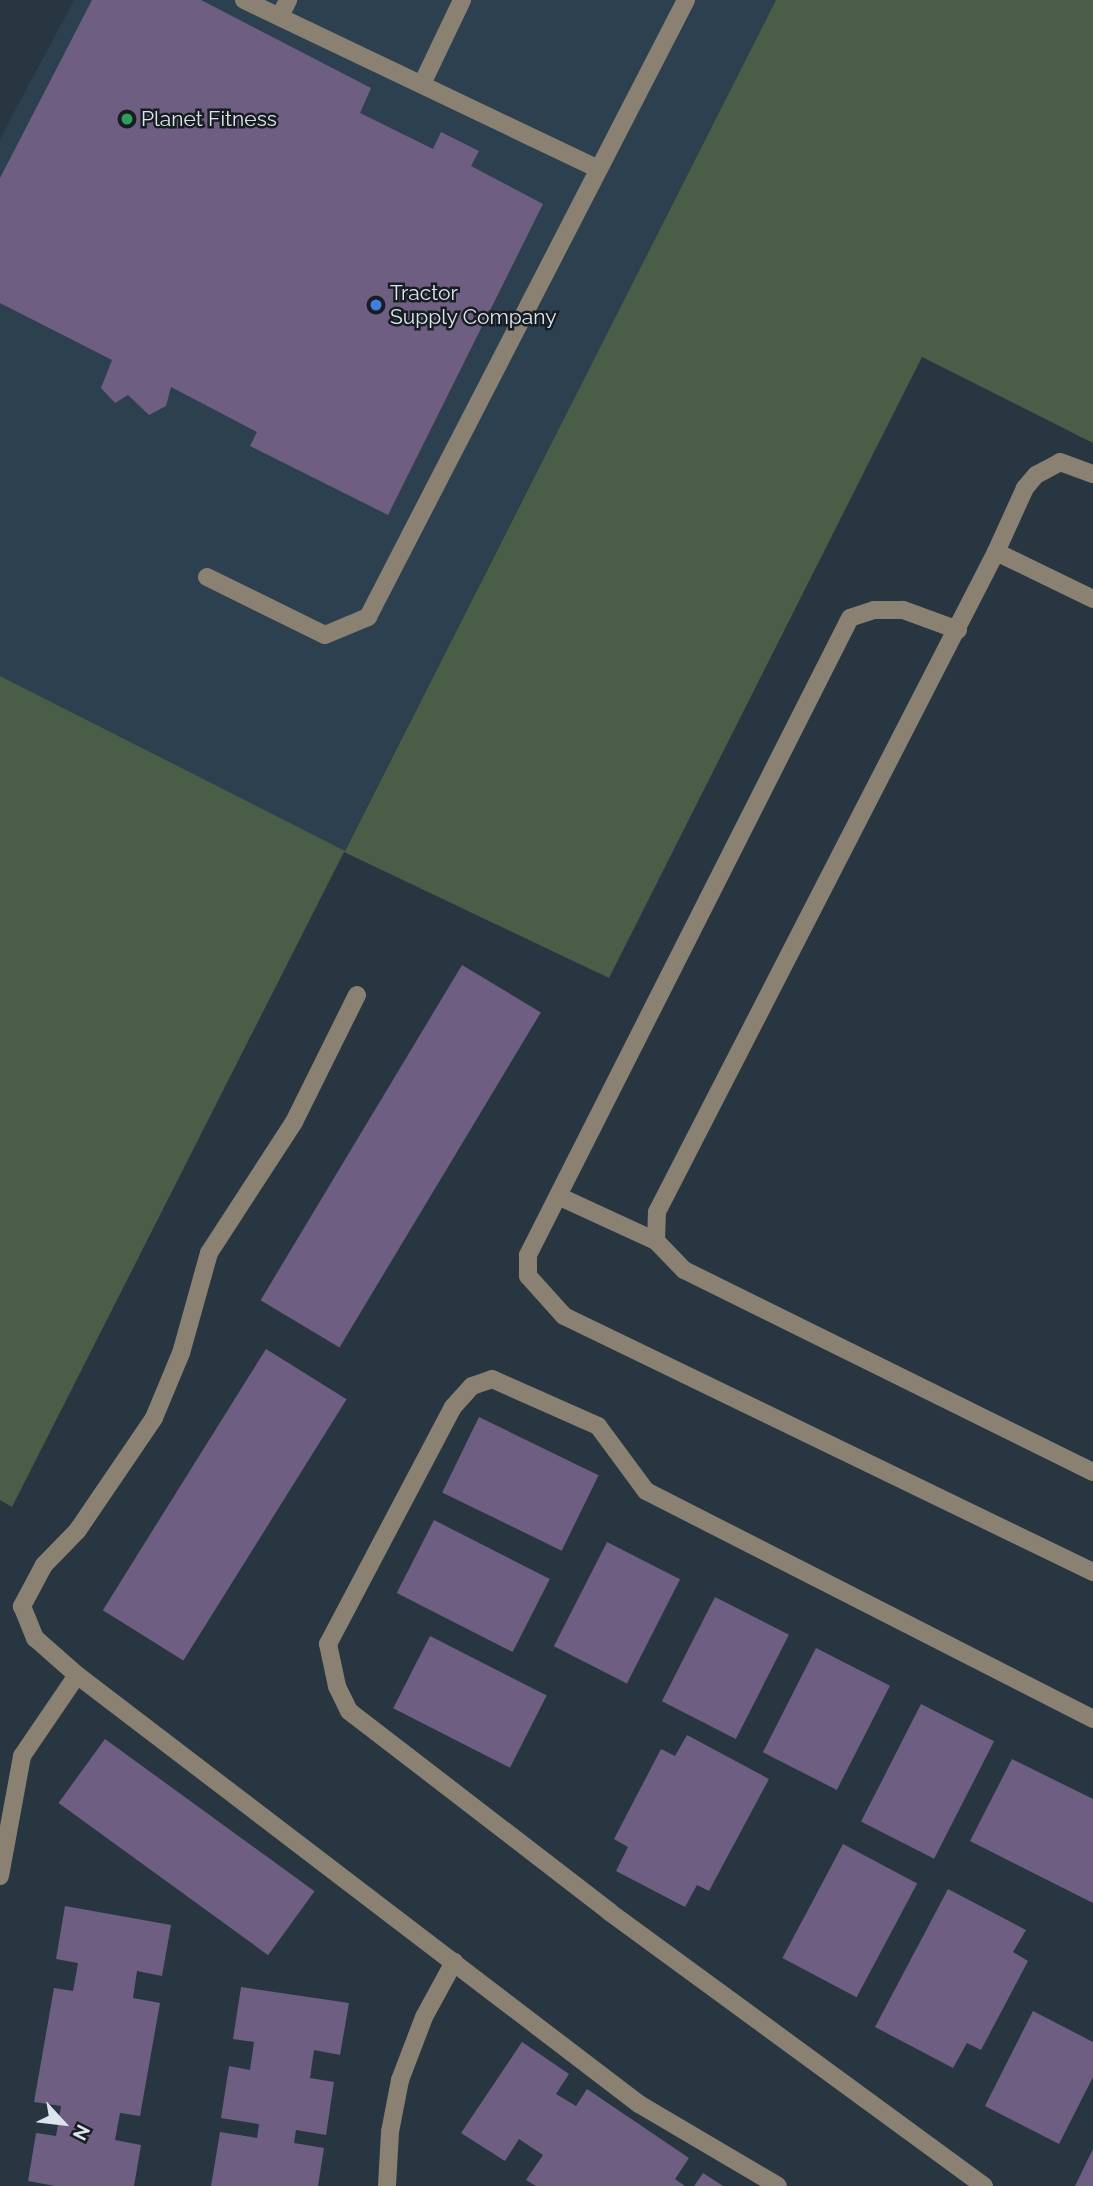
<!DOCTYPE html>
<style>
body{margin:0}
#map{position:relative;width:1093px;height:2186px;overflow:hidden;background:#283641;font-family:Raleway,sans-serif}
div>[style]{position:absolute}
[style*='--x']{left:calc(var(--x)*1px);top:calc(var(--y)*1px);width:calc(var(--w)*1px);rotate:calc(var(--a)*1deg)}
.built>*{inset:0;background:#2d404f}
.green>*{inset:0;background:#495d47}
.building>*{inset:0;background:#6e5e81;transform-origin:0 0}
.minor>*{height:18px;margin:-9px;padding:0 9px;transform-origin:9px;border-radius:9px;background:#8b8172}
.dots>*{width:19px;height:19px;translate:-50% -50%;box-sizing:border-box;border:4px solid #171d22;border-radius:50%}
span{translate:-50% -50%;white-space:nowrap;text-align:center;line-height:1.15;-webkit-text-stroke:5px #171d22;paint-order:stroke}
.poi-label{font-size:21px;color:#dce5ec}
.left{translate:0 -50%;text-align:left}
.north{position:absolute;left:28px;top:2088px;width:70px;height:70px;-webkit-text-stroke:5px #171d22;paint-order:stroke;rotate:117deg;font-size:19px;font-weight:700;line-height:28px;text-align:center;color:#dce5ec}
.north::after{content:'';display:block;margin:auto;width:24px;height:32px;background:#dce5ec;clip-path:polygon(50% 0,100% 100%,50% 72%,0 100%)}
</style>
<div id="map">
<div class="built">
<i style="clip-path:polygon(74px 0,776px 0,344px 852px,0 676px,0 139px)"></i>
</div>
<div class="green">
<i style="clip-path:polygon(776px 0,1093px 0,1093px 443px,922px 357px,609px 978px,344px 852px,12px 1507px,0 1500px,0 676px,345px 851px)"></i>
</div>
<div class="building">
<i style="clip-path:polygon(92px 0,201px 0,371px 88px,360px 113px,433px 149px,441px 132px,479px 151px,471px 166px,543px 204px,388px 515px,250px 446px,257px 432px,171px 387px,166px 406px,149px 415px,128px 395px,115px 403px,101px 388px,112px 360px,0 303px,0 178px)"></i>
<i style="left:462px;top:965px;width:92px;height:391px;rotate:31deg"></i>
<i style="left:266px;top:1349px;width:95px;height:308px;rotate:32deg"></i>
<i style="left:479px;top:1417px;width:133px;height:84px;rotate:26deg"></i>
<i style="left:434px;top:1520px;width:130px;height:82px;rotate:27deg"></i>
<i style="left:607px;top:1542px;width:82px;height:117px;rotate:27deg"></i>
<i style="left:715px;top:1597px;width:83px;height:117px;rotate:27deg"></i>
<i style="left:430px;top:1636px;width:131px;height:81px;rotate:27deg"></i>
<i style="left:816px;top:1648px;width:83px;height:117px;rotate:27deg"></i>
<i style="left:921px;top:1704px;width:82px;height:132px;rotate:27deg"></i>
<i style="clip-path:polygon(687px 1735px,769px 1779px,709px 1891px,697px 1885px,685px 1907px,616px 1871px,628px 1847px,614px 1839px,661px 1749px,675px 1756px)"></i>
<i style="left:105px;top:1739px;width:259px;height:79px;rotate:36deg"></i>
<i style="clip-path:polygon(1012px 1759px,1093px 1799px,1093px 1903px,970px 1841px)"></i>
<i style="left:843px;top:1844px;width:84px;height:129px;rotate:28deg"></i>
<i style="clip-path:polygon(948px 1889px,1026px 1930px,1013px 1952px,1028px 1961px,981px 2050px,967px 2043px,953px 2068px,875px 2027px)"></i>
<i style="clip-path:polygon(65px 1906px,171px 1925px,162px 1976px,137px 1971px,133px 1998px,160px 2003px,140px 2116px,120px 2113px,115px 2140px,141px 2145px,134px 2186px,55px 2186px,28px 2181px,36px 2133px,56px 2136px,61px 2106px,34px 2102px,54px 1988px,73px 1991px,78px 1963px,56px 1959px)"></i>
<i style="clip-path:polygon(241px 1987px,349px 2003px,340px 2055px,314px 2050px,310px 2078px,334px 2082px,326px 2135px,296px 2130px,294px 2143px,324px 2148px,318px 2186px,211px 2186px,220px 2132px,257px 2138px,259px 2124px,221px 2118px,229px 2066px,250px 2070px,254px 2042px,233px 2039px)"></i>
<i style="clip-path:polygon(1033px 2011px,1093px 2042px,1093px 2077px,1059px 2144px,985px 2106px)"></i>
<i style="clip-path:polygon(522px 2042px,569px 2074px,556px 2094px,576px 2106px,587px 2089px,689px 2158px,675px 2179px,685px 2186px,536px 2186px,526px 2180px,543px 2155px,519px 2139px,505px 2161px,461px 2133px)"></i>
<i style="clip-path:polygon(1093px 2149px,1093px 2186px,1075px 2186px)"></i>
<i style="clip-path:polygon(703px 2173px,723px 2186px,694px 2186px)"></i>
</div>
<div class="minor">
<i style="--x:244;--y:0;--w:393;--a:25.5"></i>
<i style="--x:280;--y:16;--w:18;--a:-63"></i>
<i style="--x:422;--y:84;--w:93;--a:-64.5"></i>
<i style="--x:996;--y:552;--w:70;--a:-65.6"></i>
<i style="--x:1025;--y:488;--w:17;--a:-50"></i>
<i style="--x:1036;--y:475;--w:27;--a:-28"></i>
<i style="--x:1060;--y:462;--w:35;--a:20"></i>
<i style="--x:207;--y:577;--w:131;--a:26.2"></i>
<i style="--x:325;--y:635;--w:47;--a:-22.7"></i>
<i style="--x:368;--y:617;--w:694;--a:-62.73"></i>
<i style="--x:1093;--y:599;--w:108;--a:-154.1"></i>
<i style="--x:996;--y:552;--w:742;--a:117.19"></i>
<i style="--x:657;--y:1212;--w:29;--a:92"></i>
<i style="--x:656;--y:1241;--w:40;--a:46"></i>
<i style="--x:684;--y:1270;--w:456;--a:26.3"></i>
<i style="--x:958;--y:630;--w:59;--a:-160"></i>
<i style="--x:903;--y:610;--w:29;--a:180"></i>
<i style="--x:874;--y:610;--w:25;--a:162"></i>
<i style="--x:850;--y:618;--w:714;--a:116.82"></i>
<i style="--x:528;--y:1255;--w:21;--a:90"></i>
<i style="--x:528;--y:1276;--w:54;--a:48"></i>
<i style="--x:564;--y:1316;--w:588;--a:25.82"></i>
<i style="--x:357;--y:995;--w:142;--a:116.4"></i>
<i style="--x:294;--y:1122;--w:156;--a:123"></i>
<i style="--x:209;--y:1253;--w:104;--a:105.6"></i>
<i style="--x:181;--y:1353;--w:70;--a:112.6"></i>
<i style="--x:154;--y:1418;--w:135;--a:124.2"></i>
<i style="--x:78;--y:1530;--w:49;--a:134.2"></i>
<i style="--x:44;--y:1565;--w:47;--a:118.2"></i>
<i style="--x:22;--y:1606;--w:35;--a:68"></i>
<i style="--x:35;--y:1638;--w:56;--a:41.4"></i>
<i style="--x:77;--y:1675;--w:707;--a:37.36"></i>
<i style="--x:639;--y:2104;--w:161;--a:30.5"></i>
<i style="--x:558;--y:1196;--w:108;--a:24.7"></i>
<i style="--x:0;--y:1876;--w:122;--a:-79.6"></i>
<i style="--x:22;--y:1756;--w:98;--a:-55.8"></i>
<i style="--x:387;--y:2186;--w:54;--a:-86.8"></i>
<i style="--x:390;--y:2132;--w:53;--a:-79.1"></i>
<i style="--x:400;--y:2080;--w:67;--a:-69.1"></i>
<i style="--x:424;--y:2017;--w:63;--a:-61.4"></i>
<i style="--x:984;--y:2186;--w:464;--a:-143.8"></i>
<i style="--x:610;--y:1912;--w:329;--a:-142.4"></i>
<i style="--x:349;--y:1711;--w:28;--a:-116"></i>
<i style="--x:337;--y:1686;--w:43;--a:-102.1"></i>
<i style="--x:328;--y:1644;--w:268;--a:-62.2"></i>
<i style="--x:453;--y:1407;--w:28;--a:-48"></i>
<i style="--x:472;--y:1386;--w:21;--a:-19"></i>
<i style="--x:492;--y:1379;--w:116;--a:23.9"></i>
<i style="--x:598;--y:1426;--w:81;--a:53.6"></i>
<i style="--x:646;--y:1491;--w:502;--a:27.02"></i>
</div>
<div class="dots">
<i style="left:127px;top:119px;background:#2e9e5b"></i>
<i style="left:376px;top:305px;background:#3f7fe0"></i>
</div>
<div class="poi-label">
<span class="left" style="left:141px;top:119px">Planet Fitness</span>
<span class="left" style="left:390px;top:305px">Tractor<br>Supply Company</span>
</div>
<div class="north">N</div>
</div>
